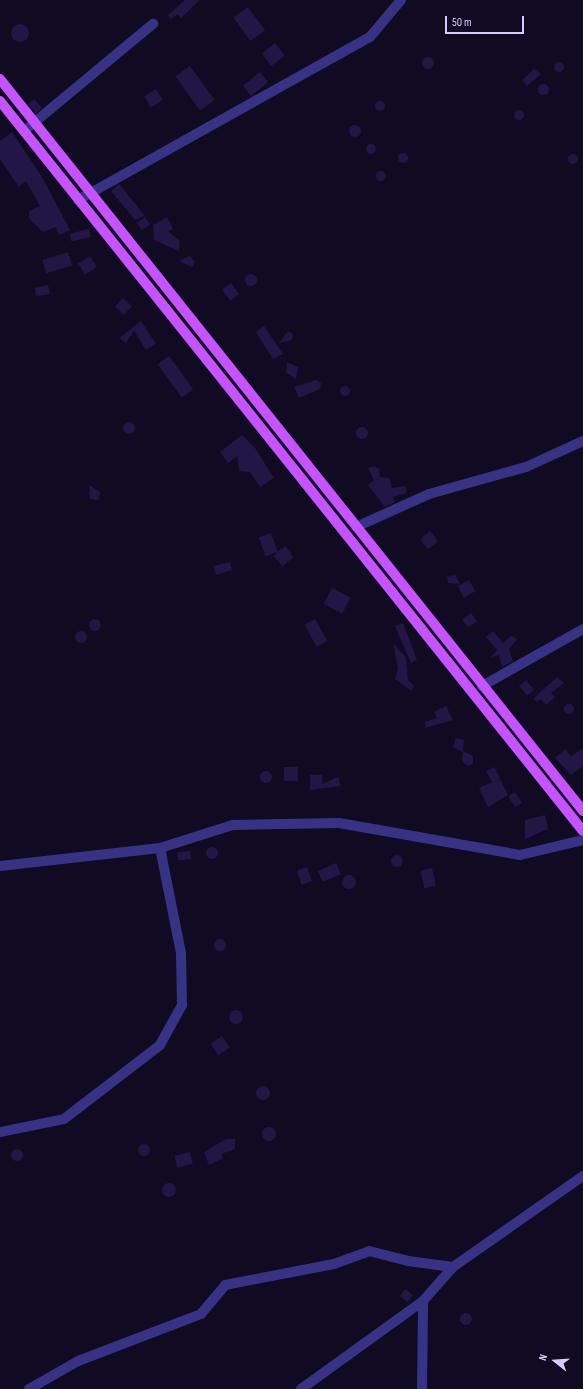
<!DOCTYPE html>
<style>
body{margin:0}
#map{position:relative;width:583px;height:1389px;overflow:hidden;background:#100b22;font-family:"Sofia Sans Condensed",sans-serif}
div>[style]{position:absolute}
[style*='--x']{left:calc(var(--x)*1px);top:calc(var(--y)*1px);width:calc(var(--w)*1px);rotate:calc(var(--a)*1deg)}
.building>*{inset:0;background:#211645;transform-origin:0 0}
.round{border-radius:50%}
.minor>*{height:10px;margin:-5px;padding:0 5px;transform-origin:5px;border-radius:5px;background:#383285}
.major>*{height:10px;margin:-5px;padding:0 5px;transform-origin:5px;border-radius:5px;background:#c553ff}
span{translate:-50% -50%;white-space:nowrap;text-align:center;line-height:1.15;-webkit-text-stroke:3.5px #100b22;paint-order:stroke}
.north{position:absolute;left:535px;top:1341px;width:40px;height:40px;-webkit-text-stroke:3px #100b22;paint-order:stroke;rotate:287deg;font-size:11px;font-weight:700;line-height:16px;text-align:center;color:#d4ccff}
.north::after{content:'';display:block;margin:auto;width:14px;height:18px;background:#d4ccff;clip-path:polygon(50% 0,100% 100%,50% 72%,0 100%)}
.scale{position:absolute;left:445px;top:16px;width:79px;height:18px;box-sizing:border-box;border:2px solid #d4ccff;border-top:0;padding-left:5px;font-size:12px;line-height:14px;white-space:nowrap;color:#d4ccff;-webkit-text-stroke:3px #100b22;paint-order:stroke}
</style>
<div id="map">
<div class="building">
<i style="clip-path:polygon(185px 0,200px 0,181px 18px,178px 14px,171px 19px,168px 15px)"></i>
<i style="left:248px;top:7px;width:29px;height:18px;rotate:54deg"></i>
<i class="round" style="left:11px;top:24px;width:18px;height:18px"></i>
<i style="left:275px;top:43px;width:16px;height:17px;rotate:52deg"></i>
<i class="round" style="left:422px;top:57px;width:12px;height:12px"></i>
<i class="round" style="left:554px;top:62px;width:10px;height:10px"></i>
<i style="left:190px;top:66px;width:42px;height:18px;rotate:54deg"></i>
<i style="clip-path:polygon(534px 69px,541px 74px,527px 86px,522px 80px)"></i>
<i style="left:260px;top:72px;width:13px;height:22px;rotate:51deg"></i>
<i class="round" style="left:537.5px;top:83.5px;width:11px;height:11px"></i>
<i style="left:156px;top:89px;width:13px;height:14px;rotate:58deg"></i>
<i style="left:34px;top:99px;width:12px;height:8px;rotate:48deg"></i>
<i class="round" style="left:375px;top:101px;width:10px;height:10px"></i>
<i class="round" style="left:514px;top:110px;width:10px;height:10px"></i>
<i class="round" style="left:349px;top:125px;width:12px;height:12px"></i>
<i style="clip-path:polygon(12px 132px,42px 177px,70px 230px,59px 235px,56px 227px,43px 232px,29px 218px,29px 211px,40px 206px,26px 181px,19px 187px,0 159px,0 141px)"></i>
<i class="round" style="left:366px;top:144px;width:10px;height:10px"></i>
<i class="round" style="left:398px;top:153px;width:10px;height:10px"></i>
<i class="round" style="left:568px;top:154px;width:10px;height:10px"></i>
<i class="round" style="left:376px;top:171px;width:10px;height:10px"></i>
<i style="clip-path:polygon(119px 184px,137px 206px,145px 216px,135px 220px,111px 191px)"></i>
<i style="left:145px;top:217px;width:9px;height:10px;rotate:54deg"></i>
<i style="clip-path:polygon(167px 217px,173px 229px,168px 231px,180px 241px,179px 251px,154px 240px,153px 225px)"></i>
<i style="left:89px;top:229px;width:8px;height:20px;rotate:76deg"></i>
<i style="left:68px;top:252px;width:14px;height:27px;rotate:73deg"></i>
<i style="left:90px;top:256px;width:13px;height:14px;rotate:58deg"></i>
<i style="clip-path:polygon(190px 256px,195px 262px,192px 267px,179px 261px)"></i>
<i class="round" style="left:245px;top:274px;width:12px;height:12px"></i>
<i style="left:231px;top:283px;width:14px;height:11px;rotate:54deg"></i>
<i style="clip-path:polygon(48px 285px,50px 294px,36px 296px,35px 288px)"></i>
<i style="left:123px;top:298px;width:12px;height:12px;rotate:42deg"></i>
<i style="clip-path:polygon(141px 321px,156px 344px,146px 350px,134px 331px,126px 343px,119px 338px)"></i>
<i style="clip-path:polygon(264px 326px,283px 354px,273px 359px,256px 332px)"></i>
<i style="clip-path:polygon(288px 331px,293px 334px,292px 340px,279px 343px)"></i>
<i style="left:169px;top:356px;width:41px;height:14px;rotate:54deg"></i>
<i style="clip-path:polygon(287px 362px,298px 367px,296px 379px,286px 372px)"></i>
<i style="clip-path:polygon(316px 380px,321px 383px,320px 389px,299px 398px,294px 387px)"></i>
<i class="round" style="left:340px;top:386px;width:10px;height:10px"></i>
<i class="round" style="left:123px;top:422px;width:12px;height:12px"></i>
<i class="round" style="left:356px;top:427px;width:12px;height:12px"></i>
<i style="clip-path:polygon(242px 435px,255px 448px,274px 478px,260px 487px,250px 472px,239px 471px,237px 456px,228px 463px,220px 452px)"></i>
<i style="clip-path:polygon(374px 466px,379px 469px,380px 477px,389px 478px,392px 488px,406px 486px,406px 493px,393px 497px,395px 502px,385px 507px,368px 485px,374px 480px,368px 468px)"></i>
<i style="clip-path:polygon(89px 485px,100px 492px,98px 500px,90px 499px)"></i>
<i style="left:430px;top:531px;width:13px;height:13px;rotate:51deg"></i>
<i style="left:271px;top:533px;width:20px;height:13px;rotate:70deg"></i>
<i style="left:285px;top:546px;width:14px;height:15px;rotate:51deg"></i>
<i style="clip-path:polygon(230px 562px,232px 570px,216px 575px,213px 566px)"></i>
<i style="clip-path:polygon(454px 575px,456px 576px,460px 584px,448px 583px,447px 577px)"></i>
<i style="left:469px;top:580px;width:13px;height:13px;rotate:61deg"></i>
<i style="left:332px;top:588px;width:21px;height:18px;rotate:28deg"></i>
<i style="left:471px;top:613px;width:10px;height:11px;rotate:53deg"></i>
<i class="round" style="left:89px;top:619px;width:12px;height:12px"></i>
<i style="left:315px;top:619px;width:25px;height:12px;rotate:61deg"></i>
<i style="clip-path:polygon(403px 623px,417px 660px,411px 663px,395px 626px)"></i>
<i class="round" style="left:75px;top:631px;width:12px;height:12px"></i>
<i style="clip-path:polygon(493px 631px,503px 643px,511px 636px,517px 639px,509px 649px,513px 661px,502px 667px,499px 655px,490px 658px,497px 650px,486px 637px)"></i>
<i style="clip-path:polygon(393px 643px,406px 658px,408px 680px,414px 686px,411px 691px,395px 679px,398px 669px)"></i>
<i style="clip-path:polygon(557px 677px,564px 683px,551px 693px,555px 697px,546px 705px,541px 699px,536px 702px,534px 698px)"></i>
<i style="left:526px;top:680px;width:13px;height:9px;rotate:51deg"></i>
<i class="round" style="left:564px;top:704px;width:10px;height:10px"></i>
<i style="clip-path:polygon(446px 706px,453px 720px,425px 728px,425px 722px,437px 718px,434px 712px)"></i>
<i style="clip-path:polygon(456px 738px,464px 740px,463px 751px,473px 756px,473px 764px,468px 766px,462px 762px,463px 752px,453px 747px)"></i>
<i style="clip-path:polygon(583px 748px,583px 766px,571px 775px,555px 758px,565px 749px,571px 756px)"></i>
<i style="left:284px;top:767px;width:14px;height:14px"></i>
<i style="clip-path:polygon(494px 767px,500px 778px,495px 781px,500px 779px,508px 795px,488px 807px,479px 788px,492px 782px,486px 771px)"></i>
<i class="round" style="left:260px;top:771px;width:12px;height:12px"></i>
<i style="clip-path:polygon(310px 775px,322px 775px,322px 784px,338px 777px,341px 786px,310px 790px)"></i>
<i style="left:515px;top:792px;width:13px;height:8px;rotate:58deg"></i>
<i style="clip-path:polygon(545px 815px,548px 829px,525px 839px,525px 820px)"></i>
<i class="round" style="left:206px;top:847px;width:12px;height:12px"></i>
<i style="left:190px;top:851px;width:8px;height:13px;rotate:83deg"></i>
<i class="round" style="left:391px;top:855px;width:12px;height:12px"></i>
<i style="left:336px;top:863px;width:12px;height:20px;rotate:66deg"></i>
<i style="left:307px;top:867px;width:15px;height:11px;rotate:70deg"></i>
<i style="left:432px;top:868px;width:18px;height:12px;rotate:77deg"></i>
<i class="round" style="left:342px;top:875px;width:14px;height:14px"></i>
<i class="round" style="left:214px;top:939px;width:12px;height:12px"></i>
<i class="round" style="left:229px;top:1010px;width:14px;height:14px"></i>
<i style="left:222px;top:1036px;width:14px;height:14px;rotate:56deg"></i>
<i class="round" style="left:256px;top:1086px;width:14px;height:14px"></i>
<i class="round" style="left:262px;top:1127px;width:14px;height:14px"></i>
<i style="clip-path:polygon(226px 1139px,235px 1139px,235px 1149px,221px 1154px,223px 1158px,209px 1165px,204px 1152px)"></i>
<i class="round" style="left:138px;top:1144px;width:12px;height:12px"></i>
<i class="round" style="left:11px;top:1149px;width:12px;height:12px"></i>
<i style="left:190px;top:1152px;width:12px;height:16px;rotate:76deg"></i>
<i class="round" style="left:162px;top:1183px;width:14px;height:14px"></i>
<i style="clip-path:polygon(405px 1289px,413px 1295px,407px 1302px,400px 1296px)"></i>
<i class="round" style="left:460px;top:1313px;width:12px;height:12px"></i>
</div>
<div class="minor">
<i style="--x:24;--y:131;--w:168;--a:-39.7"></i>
<i style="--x:78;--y:200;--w:334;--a:-29.2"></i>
<i style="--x:370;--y:37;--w:48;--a:-50"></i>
<i style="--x:356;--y:527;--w:80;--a:-24.3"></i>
<i style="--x:429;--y:494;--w:101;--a:-15.6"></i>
<i style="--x:526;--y:467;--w:63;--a:-24.5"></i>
<i style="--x:482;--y:686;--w:116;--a:-29.4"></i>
<i style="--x:0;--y:866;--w:161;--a:-6.4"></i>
<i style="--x:160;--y:848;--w:77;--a:-17.5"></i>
<i style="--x:233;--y:825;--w:106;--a:-1.1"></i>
<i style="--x:339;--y:823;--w:184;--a:10"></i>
<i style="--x:520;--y:855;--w:65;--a:-13.4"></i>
<i style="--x:0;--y:1132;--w:65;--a:-11.5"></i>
<i style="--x:64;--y:1119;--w:121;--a:-37.6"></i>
<i style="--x:160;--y:1045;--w:46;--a:-61.2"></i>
<i style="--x:182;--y:1005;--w:52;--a:-91.1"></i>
<i style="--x:181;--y:953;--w:107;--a:-101.3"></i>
<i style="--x:29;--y:1389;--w:56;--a:-29.7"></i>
<i style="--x:78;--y:1361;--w:132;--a:-20.9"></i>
<i style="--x:201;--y:1314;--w:38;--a:-50"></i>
<i style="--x:225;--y:1285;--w:111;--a:-10.9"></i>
<i style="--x:334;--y:1264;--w:37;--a:-20"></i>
<i style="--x:369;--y:1251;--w:40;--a:14.4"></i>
<i style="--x:408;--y:1261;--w:45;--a:7.6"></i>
<i style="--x:453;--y:1267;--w:159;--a:-35"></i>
<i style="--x:301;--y:1389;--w:150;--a:-35.8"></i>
<i style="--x:423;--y:1301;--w:45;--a:-48.6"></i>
<i style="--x:422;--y:1389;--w:88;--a:-89.3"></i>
</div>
<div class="major">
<i style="--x:0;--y:79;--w:936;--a:51.46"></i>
<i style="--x:0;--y:101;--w:934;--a:51.39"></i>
</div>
<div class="north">N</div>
<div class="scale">50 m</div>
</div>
